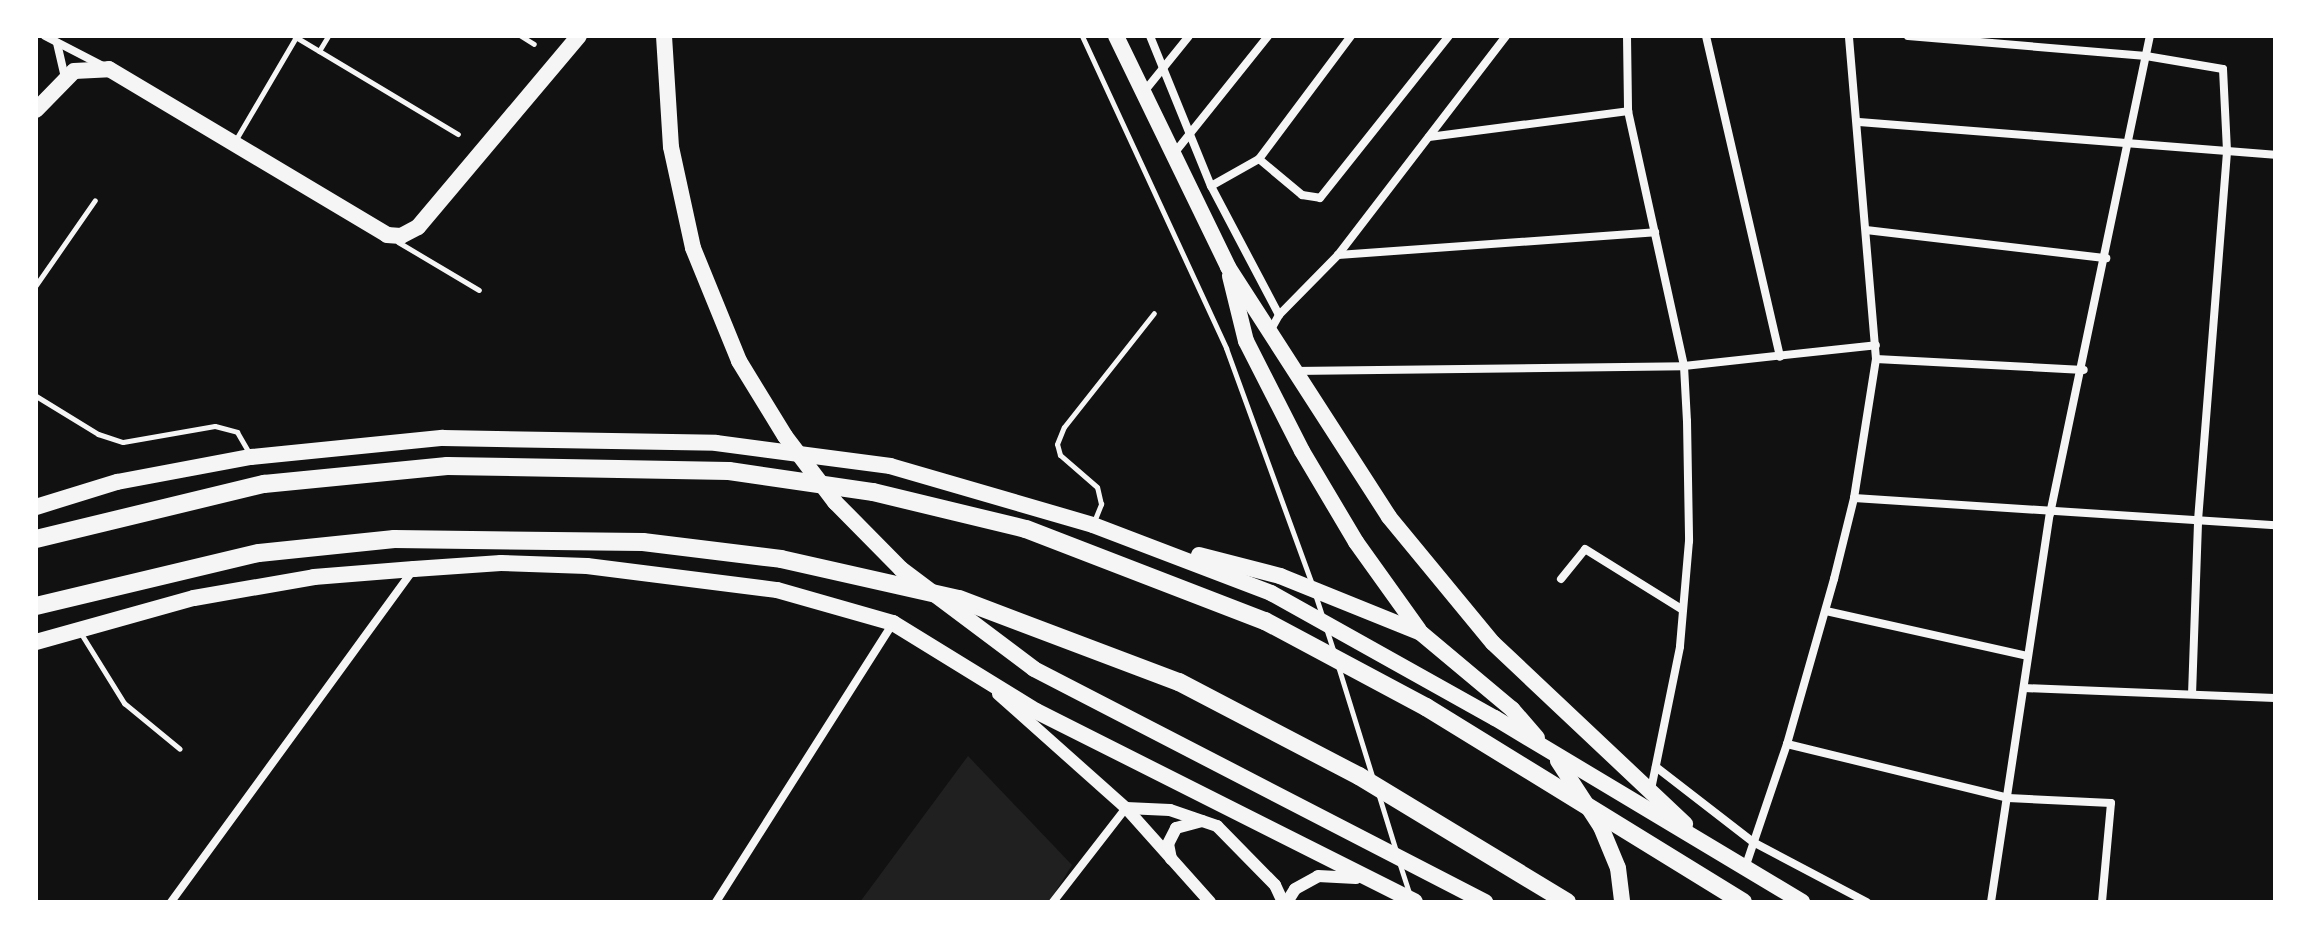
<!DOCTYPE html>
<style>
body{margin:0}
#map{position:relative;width:2311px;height:938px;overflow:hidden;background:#111;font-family:Commissioner,sans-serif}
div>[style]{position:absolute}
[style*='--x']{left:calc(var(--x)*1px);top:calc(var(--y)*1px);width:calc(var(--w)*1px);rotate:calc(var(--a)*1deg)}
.green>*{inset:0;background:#202020}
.service>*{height:5px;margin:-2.5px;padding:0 2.5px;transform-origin:2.5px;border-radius:2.5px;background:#f5f5f5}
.minor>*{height:8px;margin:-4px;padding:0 4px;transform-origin:4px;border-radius:4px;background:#f5f5f5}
.tertiary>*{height:12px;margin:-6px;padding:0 6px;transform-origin:6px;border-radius:6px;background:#f5f5f5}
.trunk>*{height:16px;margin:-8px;padding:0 8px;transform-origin:8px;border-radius:8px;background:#f5f5f5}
.motorway>*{height:18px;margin:-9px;padding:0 9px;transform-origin:9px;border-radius:9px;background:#f5f5f5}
span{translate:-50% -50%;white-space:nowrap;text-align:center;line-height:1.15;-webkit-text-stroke:7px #fff;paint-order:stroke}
.frame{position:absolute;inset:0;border:38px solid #fff;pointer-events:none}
</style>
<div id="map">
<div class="green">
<i style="clip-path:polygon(968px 756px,1072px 865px,1049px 902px,860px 902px)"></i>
</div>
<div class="service">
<i style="--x:294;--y:36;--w:191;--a:30.9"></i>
<i style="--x:521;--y:36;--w:15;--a:32"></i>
<i style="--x:1082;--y:36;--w:344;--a:65.2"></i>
<i style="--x:1226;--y:348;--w:251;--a:70"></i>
<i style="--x:319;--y:51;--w:17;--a:-59"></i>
<i style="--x:235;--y:141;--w:121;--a:-59.6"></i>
<i style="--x:398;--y:242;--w:94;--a:30.7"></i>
<i style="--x:36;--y:285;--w:103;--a:-55.2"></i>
<i style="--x:36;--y:396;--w:73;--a:31.5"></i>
<i style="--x:98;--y:434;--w:26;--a:18"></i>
<i style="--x:123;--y:442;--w:93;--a:-9.9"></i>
<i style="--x:215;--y:426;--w:23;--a:15"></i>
<i style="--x:237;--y:432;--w:24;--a:60"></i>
<i style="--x:1093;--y:524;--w:22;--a:-68"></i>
<i style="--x:1101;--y:504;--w:17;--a:-103"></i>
<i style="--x:1097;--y:487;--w:49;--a:-139.1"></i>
<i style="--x:1060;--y:455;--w:11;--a:-105"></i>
<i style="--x:1057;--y:444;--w:18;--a:-68"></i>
<i style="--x:1064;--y:427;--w:145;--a:-51.7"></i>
<i style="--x:1315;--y:594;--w:25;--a:72"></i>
<i style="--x:1326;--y:628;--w:26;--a:72"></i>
<i style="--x:80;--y:632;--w:84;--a:58.2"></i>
<i style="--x:124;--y:703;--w:72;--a:39.4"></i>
<i style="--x:1338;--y:666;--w:118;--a:72.8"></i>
<i style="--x:1379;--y:796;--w:58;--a:72.8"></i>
<i style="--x:1400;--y:865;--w:29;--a:72"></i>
</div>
<div class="minor">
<i style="--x:45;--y:36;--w:68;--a:27.3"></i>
<i style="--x:1150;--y:36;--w:162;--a:67.9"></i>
<i style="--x:1211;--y:186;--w:146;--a:62.2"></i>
<i style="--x:1279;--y:315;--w:21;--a:119"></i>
<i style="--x:1627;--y:36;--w:75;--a:89.2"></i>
<i style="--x:1628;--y:111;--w:261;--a:77.6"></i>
<i style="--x:1684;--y:366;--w:55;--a:86.9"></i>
<i style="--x:1687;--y:421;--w:120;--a:89"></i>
<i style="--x:1689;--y:541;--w:106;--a:94.9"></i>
<i style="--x:1680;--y:647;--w:146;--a:101.5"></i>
<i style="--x:1706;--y:36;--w:329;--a:77"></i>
<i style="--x:1908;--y:36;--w:239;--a:4.8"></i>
<i style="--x:2146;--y:56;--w:78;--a:9.6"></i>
<i style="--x:2223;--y:69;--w:83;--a:87.2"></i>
<i style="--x:2227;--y:152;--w:372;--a:94.5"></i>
<i style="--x:2198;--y:523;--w:171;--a:92"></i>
<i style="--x:57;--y:43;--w:36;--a:77"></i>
<i style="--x:1143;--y:93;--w:73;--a:-51.1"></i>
<i style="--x:1859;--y:122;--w:417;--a:4.5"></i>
<i style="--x:1429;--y:137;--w:201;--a:-7.4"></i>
<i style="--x:1172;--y:156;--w:154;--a:-51.3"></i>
<i style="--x:1259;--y:159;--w:56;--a:39.9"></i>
<i style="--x:1302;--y:195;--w:18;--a:9"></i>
<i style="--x:1320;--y:198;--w:207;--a:-51.5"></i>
<i style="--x:1211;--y:186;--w:55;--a:-29.4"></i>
<i style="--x:1259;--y:159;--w:154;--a:-53.2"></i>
<i style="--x:1866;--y:230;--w:242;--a:6.7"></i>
<i style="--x:1338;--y:255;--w:318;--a:-4.1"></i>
<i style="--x:1279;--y:315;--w:84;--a:-45.5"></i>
<i style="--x:1338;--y:255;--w:276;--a:-52.5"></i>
<i style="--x:1876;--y:359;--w:208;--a:3"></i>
<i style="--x:1294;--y:371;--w:390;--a:-0.7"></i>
<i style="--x:1684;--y:366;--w:193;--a:-6.2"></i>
<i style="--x:1854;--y:498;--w:422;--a:3.7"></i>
<i style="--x:1561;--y:579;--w:38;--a:-51"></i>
<i style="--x:1585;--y:549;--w:115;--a:31.9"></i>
<i style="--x:1826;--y:611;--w:206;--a:12.6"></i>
<i style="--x:2024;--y:688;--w:251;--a:2.3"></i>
<i style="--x:1787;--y:744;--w:228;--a:13.7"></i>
<i style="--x:2008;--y:798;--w:103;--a:2.8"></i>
<i style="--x:2111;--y:803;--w:99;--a:95.2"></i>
<i style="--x:1656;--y:767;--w:123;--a:37.7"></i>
<i style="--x:1753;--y:842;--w:129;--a:27.8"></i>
<i style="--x:1745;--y:868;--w:131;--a:-71.3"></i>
<i style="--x:1787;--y:744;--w:172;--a:-74.1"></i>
<i style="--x:1834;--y:579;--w:83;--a:-76.1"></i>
<i style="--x:1854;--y:498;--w:141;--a:-81"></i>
<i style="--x:1876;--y:359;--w:324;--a:-94.8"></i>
<i style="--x:171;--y:902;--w:411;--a:-53.9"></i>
<i style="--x:716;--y:902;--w:330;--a:-57.6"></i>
<i style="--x:1053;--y:902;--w:119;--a:-52.2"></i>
<i style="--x:1991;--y:902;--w:392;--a:-81.4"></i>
<i style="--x:2050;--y:514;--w:488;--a:-78.2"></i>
</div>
<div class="tertiary">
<i style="--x:998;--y:694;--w:171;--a:41.7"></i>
<i style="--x:1126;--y:808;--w:126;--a:48.2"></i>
<i style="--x:1126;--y:808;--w:44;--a:2.6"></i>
<i style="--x:1170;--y:810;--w:50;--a:18.8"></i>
<i style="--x:1217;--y:826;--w:83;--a:45.5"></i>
<i style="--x:1275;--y:885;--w:19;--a:65"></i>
<i style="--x:1171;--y:859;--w:15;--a:-101"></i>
<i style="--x:1168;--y:844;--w:18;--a:-63"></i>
<i style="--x:1176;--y:828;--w:27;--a:-15"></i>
<i style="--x:1287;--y:902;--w:15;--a:-58"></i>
<i style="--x:1295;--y:889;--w:26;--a:-29"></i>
<i style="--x:1318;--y:876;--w:38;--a:3"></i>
</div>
<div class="trunk">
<i style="--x:664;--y:36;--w:111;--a:86.4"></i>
<i style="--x:671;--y:147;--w:103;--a:77.7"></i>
<i style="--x:693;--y:248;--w:122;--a:67.8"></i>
<i style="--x:739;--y:361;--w:88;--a:58.5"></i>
<i style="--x:785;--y:436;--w:83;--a:52.9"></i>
<i style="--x:835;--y:502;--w:94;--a:45.4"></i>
<i style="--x:901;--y:569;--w:166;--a:36.9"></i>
<i style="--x:1034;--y:669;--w:508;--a:27.32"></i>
<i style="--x:1116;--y:36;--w:257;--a:64.1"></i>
<i style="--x:1228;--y:267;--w:297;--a:57.2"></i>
<i style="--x:1389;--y:517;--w:163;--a:50.5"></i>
<i style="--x:1493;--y:643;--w:264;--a:43.3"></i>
<i style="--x:36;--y:110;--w:54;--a:-45.7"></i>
<i style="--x:74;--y:71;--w:35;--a:-3"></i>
<i style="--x:109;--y:69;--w:324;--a:30.8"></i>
<i style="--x:387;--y:235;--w:14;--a:4"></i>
<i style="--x:401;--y:236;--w:19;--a:-28"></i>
<i style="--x:418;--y:227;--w:250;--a:-49.9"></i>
<i style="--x:1230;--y:276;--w:67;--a:76.2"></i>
<i style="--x:1246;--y:341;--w:123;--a:63"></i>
<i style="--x:1302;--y:451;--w:106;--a:59.3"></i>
<i style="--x:1356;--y:542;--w:108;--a:54.4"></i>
<i style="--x:36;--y:507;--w:85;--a:-17.2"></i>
<i style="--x:117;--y:482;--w:136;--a:-10.6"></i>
<i style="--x:251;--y:457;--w:193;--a:-5.7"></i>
<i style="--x:443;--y:438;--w:273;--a:1"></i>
<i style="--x:716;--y:443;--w:176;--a:7.5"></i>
<i style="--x:890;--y:466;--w:211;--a:16.2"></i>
<i style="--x:1093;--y:525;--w:191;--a:20.9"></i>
<i style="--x:1271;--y:593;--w:257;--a:29.2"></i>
<i style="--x:1495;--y:718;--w:358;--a:30.9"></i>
<i style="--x:1199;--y:555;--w:84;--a:14.5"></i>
<i style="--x:1280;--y:576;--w:152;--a:22"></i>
<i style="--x:1421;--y:633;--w:119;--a:39.9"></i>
<i style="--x:1512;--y:709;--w:38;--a:49"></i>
<i style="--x:36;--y:642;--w:164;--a:-15.6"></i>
<i style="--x:194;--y:598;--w:122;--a:-9.9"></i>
<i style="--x:314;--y:577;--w:100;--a:-4.6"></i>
<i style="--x:414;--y:569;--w:87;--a:-3.9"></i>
<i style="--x:501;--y:563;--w:86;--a:2"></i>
<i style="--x:587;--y:566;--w:192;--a:7.2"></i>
<i style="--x:777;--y:590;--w:121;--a:15.9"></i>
<i style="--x:893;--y:623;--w:168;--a:31.6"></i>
<i style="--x:1036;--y:711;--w:424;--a:26.7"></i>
<i style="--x:1558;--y:761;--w:79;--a:56.9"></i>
<i style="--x:1601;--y:827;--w:44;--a:67.5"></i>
<i style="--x:1618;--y:868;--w:34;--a:83"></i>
</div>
<div class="motorway">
<i style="--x:36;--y:539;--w:235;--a:-13.6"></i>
<i style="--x:264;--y:484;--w:184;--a:-5.6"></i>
<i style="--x:447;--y:466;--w:282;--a:1"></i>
<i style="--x:729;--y:471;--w:146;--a:8.3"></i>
<i style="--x:873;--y:492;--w:157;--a:13.6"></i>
<i style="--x:1026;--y:529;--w:256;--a:21.1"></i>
<i style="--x:1265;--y:621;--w:183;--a:28.1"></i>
<i style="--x:1426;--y:707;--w:372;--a:31.6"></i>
<i style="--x:36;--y:606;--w:229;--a:-13.4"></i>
<i style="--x:259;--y:553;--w:136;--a:-5.9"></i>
<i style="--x:394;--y:539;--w:249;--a:0.7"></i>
<i style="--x:643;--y:542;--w:139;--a:7"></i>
<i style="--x:781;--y:559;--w:182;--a:12.7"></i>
<i style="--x:959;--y:599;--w:235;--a:20.7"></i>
<i style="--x:1179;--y:682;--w:203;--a:27.6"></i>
<i style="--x:1359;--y:776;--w:243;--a:31.2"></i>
</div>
<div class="frame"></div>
</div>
